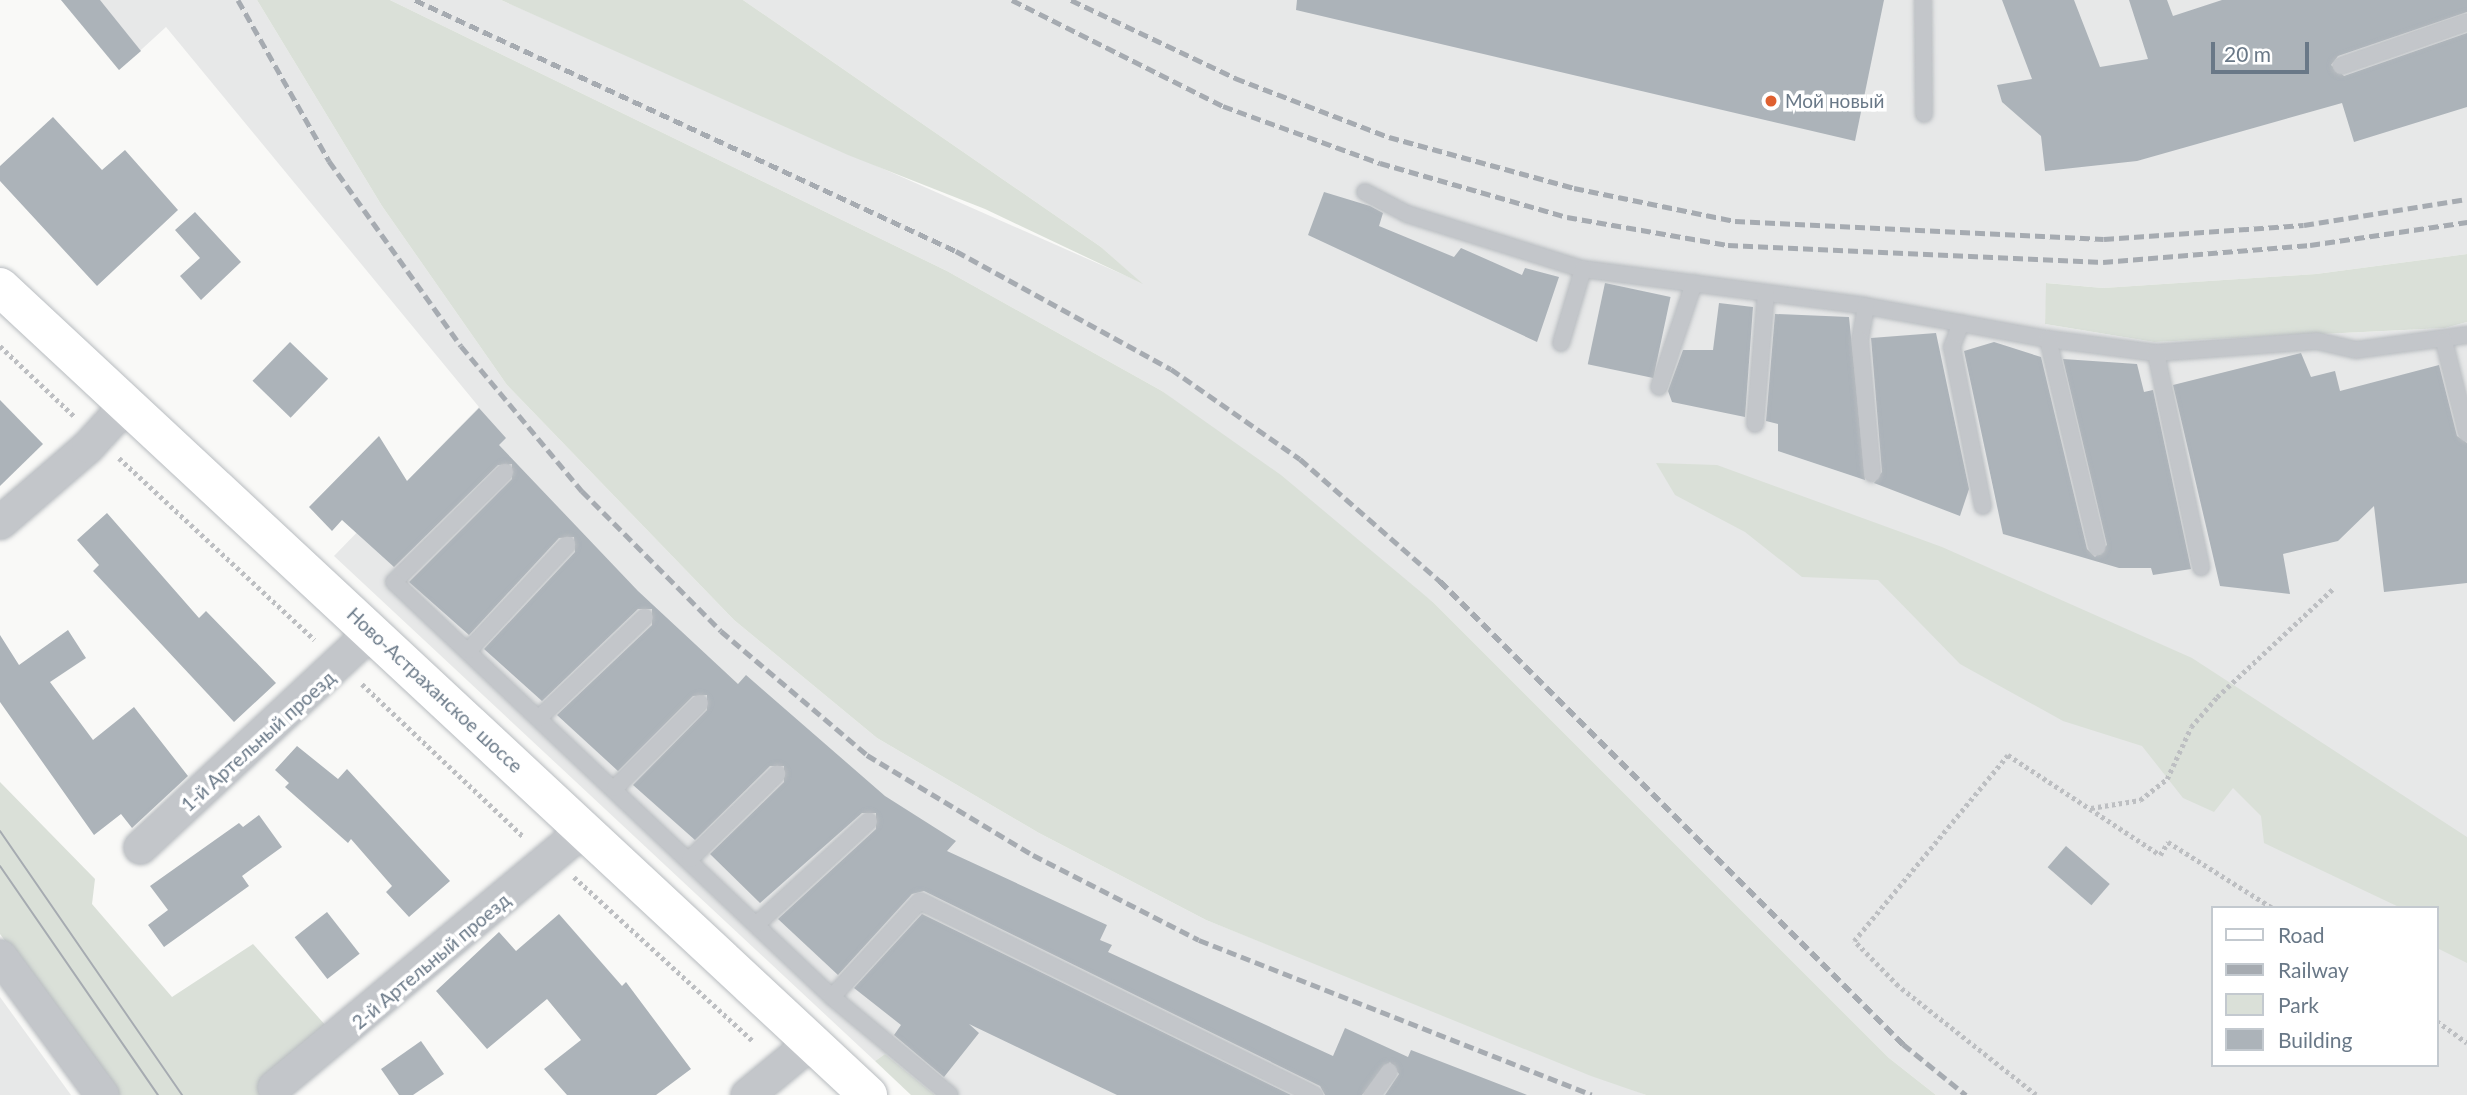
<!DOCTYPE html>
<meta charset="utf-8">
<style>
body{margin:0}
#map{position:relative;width:2467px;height:1095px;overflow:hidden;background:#f9f9f7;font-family:Lato,sans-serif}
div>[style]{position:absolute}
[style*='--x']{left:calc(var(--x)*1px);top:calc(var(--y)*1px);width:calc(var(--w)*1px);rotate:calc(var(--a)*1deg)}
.built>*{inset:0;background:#e7e8e8}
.green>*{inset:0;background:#dae0d8}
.building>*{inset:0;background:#acb3b9;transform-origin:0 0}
.path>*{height:4.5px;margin-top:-2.25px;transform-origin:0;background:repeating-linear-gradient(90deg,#bdbfc2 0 3.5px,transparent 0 7px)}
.roads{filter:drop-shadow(0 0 2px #b8bcc0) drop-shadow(0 0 2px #b8bcc0)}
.service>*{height:16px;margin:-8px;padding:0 8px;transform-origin:8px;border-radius:8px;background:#c3c6ca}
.minor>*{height:33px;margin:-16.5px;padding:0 16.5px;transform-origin:16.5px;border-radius:16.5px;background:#c3c6ca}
.primary>*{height:38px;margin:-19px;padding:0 19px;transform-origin:19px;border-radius:19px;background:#fff}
.tram>*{height:2px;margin:-1px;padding:0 1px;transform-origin:1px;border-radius:1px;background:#a6abb1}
.rail>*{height:5px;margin-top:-2.5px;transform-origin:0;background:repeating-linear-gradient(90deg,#a6abb1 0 10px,transparent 0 15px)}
.dots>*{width:19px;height:19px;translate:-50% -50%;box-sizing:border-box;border:4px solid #fff;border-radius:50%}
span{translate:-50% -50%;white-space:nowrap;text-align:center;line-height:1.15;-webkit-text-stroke:7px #fff;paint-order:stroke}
.poi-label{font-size:19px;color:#697887}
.left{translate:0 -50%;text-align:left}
.street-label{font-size:19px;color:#697887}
.legend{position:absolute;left:2211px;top:906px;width:228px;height:161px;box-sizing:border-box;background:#fff;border:2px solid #c3c9cf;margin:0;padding:9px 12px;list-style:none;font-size:21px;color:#697887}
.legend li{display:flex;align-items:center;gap:14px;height:35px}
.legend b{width:35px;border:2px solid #c3c9cf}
.scale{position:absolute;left:2211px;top:42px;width:98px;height:32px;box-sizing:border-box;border:4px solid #697887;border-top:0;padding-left:9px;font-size:21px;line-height:24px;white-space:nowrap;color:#697887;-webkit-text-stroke:5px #fff;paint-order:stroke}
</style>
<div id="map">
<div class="built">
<i style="clip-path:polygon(61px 0,257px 0,382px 206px,507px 385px,734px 620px,877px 738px,1039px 833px,1206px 920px,1646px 1095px,935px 1095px,885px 1054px,875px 1061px,334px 556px,479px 407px,166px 27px,119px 70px)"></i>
<i style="clip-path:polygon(evenodd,390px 0,501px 0,1140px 282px,1101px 247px,743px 0,2467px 0,2467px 254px,2316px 274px,2103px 288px,2047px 283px,2045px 324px,2154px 342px,2445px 328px,2467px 322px,2467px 1095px,1936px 1095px,1889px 1058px,1434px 603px,1162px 391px,947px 271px,390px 0,2213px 908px,2437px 908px,2437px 1065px,2213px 1065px,2213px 908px)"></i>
<i style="clip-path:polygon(0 997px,71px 1095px,0 1095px)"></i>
</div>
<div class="green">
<i style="clip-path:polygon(257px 0,390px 0,947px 271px,1162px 391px,1281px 475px,1434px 603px,1889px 1058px,1936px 1095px,1646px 1095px,1591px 1076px,1206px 920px,1039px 833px,877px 738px,734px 620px,507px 385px,382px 206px)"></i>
<i style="clip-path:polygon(501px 0,743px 0,1101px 247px,1143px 284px,985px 209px,848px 155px)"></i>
<i style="clip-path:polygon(2467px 254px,2467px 322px,2445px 328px,2154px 342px,2045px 324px,2046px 283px,2103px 288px,2316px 274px)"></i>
<i style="clip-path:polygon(1656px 463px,1717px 465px,1942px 547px,2192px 658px,2467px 837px,2467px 963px,2437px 948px,2437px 908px,2401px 908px,2264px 843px,2261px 816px,2233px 788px,2214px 812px,2183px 798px,2142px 746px,2063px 721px,1960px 664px,1878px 580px,1802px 577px,1745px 532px,1675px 495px)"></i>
<i style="clip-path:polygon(0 782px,95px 879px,92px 904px,172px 997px,253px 944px,327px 1027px,278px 1095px,117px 1095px,0 934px)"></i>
<i style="clip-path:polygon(885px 1054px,935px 1095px,911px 1095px,875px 1061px)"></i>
</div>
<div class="building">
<i style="clip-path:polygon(61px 0,100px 0,141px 51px,119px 70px)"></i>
<i style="clip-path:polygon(1297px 0,1884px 0,1855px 141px,1296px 10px)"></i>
<i style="clip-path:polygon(2002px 0,2074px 0,2100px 67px,2148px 59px,2129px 0,2167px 0,2173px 16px,2222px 0,2467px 0,2467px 12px,2338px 56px,2331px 65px,2344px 76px,2467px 33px,2467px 107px,2354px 142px,2342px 103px,2137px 161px,2045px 171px,2041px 136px,2002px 102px,1997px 85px,2032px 79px)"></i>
<i style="clip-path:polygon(53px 117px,102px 170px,125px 150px,178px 210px,97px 286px,0 181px,0 166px)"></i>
<i style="clip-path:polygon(1324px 192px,1370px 206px,1383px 213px,1379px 226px,1454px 257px,1461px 248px,1522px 275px,1525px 268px,1559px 277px,1537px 342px,1308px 235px)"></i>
<i style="clip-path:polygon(195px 212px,241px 262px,201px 300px,180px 276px,200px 258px,175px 230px)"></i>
<i style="left:1605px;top:283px;width:67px;height:83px;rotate:12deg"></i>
<i style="clip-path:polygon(1719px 303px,1753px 307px,1745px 417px,1672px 402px,1668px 391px,1683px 350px,1713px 350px)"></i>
<i style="clip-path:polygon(1775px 314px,1849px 317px,1865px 480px,1778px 451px,1778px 424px,1766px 421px)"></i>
<i style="clip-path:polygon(1936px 333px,1969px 489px,1960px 516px,1874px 483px,1882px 472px,1871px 338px)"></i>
<i style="left:290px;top:342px;width:53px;height:54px;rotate:44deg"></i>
<i style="clip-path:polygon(1994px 342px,2041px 357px,2087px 549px,2095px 557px,2107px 545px,2063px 359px,2137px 364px,2144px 392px,2153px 390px,2191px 569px,2153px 575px,2151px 568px,2119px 568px,2003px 534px,1964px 351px)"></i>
<i style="clip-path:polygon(2301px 353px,2311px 377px,2335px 371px,2340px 391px,2439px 365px,2457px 436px,2467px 443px,2467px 583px,2384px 592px,2374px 506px,2338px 541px,2283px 554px,2290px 594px,2220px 586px,2173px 385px)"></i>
<i style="clip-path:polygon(0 400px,43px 444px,0 486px)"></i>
<i style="clip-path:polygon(479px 408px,506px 438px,499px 445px,638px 591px,738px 684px,746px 675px,885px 796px,956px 841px,947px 851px,1107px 925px,1100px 940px,1112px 945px,1108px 952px,1333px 1056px,1345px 1028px,1408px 1057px,1411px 1050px,1527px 1095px,1385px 1095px,1399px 1074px,1390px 1062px,1362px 1095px,1325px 1095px,1320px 1086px,924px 891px,912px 894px,838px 975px,778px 919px,876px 829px,876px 813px,862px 813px,760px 903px,710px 854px,784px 782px,784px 766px,770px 766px,695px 840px,633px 785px,707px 710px,707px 695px,693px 696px,618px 771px,557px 715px,652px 625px,652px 609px,638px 609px,542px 701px,484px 649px,575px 552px,574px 537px,559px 538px,469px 635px,409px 582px,512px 479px,512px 464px,498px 465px,394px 567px,342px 520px,332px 531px,309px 507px,379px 436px,407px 481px)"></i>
<i style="clip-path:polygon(107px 513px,199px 618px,206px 611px,276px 683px,234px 722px,93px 571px,99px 565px,77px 540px)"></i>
<i style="clip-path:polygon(68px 630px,86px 658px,50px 682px,93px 740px,134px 707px,188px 776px,132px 828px,121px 814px,94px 835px,0 702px,0 635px,19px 665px)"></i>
<i style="clip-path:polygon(297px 746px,338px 779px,347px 769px,450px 881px,409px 917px,386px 892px,392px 886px,351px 839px,348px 843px,285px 787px,289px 783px,275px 770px)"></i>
<i style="clip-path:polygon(259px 815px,282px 847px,242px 876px,249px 886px,164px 947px,148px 925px,168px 910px,150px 886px,239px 823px,243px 827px)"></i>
<i style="left:2066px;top:846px;width:58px;height:28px;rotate:41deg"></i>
<i style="left:327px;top:912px;width:53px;height:41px;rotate:52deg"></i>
<i style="clip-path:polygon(559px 914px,622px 986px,626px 982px,691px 1069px,656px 1095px,567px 1095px,544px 1069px,581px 1040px,547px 999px,487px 1049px,436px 991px,499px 932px,516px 951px)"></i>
<i style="clip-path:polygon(922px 914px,1291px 1095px,1117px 1095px,969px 1024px,979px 1033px,944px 1077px,894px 1035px,901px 1025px,854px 988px)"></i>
<i style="clip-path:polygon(421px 1041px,444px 1074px,413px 1095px,399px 1095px,381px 1069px)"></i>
</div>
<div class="path">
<i style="--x:0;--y:346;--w:102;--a:43.4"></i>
<i style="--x:119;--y:458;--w:267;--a:42.9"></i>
<i style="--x:362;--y:684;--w:223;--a:43.4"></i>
<i style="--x:2091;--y:808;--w:50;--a:-9.3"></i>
<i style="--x:2140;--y:800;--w:34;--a:-38"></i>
<i style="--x:2167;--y:779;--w:57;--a:-65.2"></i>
<i style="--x:2191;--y:727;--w:40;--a:-49"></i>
<i style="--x:2217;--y:697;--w:158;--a:-43"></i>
<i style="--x:574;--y:877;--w:243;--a:42.5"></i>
<i style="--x:2437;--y:1021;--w:37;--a:36"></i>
<i style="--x:2036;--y:1095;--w:176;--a:-141.7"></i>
<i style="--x:1898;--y:986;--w:63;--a:-134.4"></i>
<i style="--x:1854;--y:941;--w:241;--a:-50.4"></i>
<i style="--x:2008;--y:755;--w:182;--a:33.3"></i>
<i style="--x:2160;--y:855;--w:15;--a:-58"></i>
<i style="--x:2168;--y:842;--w:124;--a:32.2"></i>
</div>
<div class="roads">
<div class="service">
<i style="--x:1923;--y:0;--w:114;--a:89.5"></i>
<i style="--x:2341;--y:66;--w:133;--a:-19.2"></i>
<i style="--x:1365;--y:192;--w:47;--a:27.6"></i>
<i style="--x:1407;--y:214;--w:184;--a:17.4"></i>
<i style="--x:1583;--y:269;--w:285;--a:7.4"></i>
<i style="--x:1866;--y:306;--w:185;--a:10.3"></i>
<i style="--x:2048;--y:339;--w:109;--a:7.4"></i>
<i style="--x:2156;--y:353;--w:161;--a:-4.3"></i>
<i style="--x:2317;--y:341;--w:40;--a:13"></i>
<i style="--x:2356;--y:350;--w:112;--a:-7.7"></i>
<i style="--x:1866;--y:306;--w:35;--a:100"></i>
<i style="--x:1860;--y:340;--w:134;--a:84.8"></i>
<i style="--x:1961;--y:323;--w:26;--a:111"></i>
<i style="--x:1952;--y:347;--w:162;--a:79"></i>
<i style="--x:2048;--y:339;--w:214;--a:76.7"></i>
<i style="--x:2444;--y:341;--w:95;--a:76"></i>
<i style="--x:1561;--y:343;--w:77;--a:-73.4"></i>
<i style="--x:2156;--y:353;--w:219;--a:78.1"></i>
<i style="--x:1659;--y:387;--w:110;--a:-71.4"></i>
<i style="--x:1755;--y:424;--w:131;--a:-85.2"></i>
<i style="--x:505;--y:472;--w:156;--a:135.3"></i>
<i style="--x:394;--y:582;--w:603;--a:43.46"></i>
<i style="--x:832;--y:997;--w:153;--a:39.7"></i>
<i style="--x:469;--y:650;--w:144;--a:-47"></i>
<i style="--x:539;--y:718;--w:146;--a:-43.6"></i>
<i style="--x:615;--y:788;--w:120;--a:-45"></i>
<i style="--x:690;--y:859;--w:122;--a:-44.3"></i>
<i style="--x:757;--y:924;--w:152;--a:-42.6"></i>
<i style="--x:832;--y:997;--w:130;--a:-47.5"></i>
<i style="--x:920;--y:901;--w:440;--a:26.2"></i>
<i style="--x:1372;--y:1095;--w:29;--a:-54"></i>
</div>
<div class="minor">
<i style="--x:0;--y:522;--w:116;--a:-40.8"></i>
<i style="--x:88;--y:446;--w:59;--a:-47.7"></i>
<i style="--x:140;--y:847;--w:317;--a:-43"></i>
<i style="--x:0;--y:956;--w:172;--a:53.7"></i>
<i style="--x:274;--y:1087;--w:402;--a:-39.8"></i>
<i style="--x:747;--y:1095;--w:83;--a:-39.6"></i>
</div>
<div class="primary">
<i style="--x:0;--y:287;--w:1186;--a:42.95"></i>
</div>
</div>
<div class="tram">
<i style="--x:0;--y:831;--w:321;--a:55.4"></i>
<i style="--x:0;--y:866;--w:278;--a:55.4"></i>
</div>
<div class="rail">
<i style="--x:238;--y:0;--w:185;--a:60.5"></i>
<i style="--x:329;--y:161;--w:227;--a:54.5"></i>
<i style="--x:461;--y:346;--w:189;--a:50.2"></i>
<i style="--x:582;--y:491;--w:197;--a:45.2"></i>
<i style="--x:721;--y:631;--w:192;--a:40.3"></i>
<i style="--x:867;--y:755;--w:194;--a:31.1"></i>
<i style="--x:1033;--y:855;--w:186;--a:27.1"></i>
<i style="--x:1199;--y:940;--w:422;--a:21.5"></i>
<i style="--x:415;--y:0;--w:596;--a:24.89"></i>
<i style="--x:956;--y:251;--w:245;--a:28.8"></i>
<i style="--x:1171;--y:369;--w:157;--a:34.9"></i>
<i style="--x:1300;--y:459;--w:186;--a:41.1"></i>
<i style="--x:1440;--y:581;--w:655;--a:45"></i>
<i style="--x:1903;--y:1044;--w:81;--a:39"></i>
<i style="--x:1012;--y:0;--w:236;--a:26.7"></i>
<i style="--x:1223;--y:106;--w:167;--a:20"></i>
<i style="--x:1380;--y:163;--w:195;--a:16.1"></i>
<i style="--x:1567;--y:217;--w:163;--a:9.9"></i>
<i style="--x:1728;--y:245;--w:375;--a:2.6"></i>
<i style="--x:2103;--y:262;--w:208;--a:-4.7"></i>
<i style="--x:2310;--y:245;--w:159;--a:-8.3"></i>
<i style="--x:1071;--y:0;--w:182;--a:25.4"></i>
<i style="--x:1235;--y:78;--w:165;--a:21"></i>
<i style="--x:1389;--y:137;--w:192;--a:15.4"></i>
<i style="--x:1574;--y:188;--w:164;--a:11.6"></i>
<i style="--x:1735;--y:221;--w:369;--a:2.8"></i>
<i style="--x:2104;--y:239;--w:200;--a:-4"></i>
<i style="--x:2304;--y:225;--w:165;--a:-9.1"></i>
</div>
<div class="dots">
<i style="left:1771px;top:101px;background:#df6030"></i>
</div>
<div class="poi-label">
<span class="left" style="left:1785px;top:101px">Мой новый</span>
</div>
<div class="street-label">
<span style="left:435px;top:690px;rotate:43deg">Ново-Астраханское шоссе</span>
<span style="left:258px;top:741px;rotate:-42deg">1-й Артельный проезд</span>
<span style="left:431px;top:961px;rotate:-40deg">2-й Артельный проезд</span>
</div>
<ul class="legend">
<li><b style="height:9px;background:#fff"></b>Road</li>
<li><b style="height:9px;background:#a6abb1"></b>Railway</li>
<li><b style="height:19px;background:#dae0d8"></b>Park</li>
<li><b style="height:19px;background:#acb3b9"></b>Building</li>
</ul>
<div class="scale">20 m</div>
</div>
